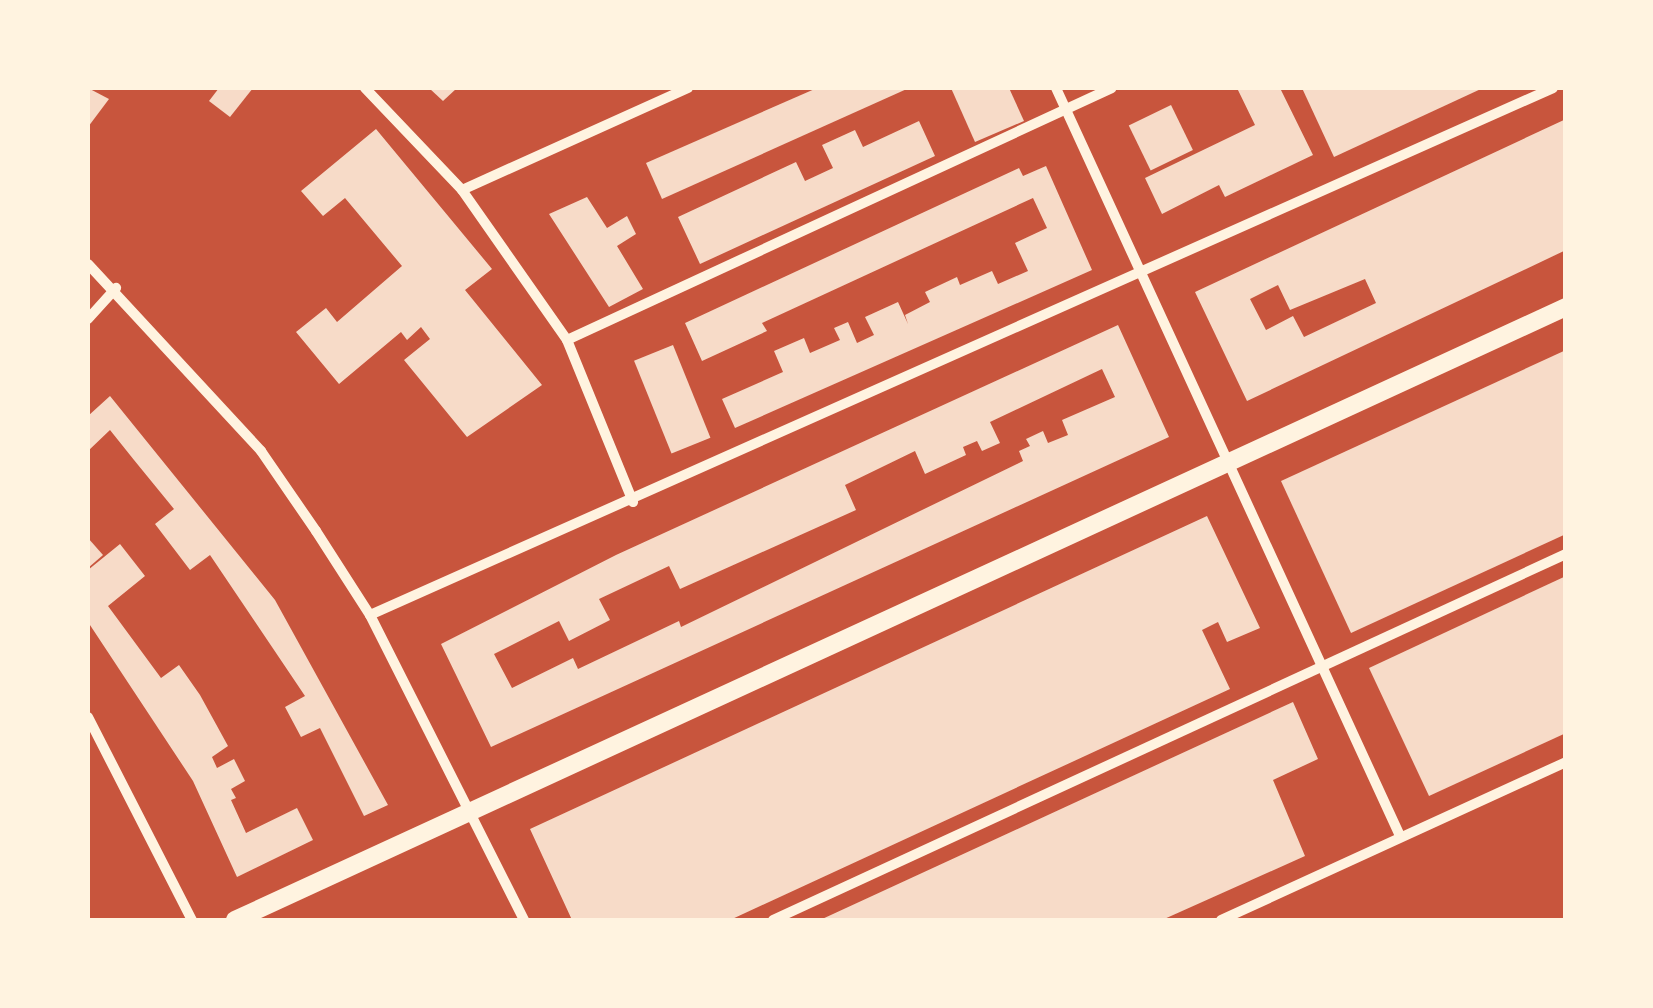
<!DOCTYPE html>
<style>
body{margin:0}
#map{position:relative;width:1653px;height:1008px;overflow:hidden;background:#c8553d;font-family:"Fira Sans",sans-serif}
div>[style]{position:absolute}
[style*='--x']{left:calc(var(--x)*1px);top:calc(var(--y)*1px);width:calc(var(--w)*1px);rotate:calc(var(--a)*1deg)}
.building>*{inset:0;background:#f7dbc8;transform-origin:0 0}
.minor>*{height:10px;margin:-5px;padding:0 5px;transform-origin:5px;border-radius:5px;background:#fff3e0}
.tertiary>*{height:18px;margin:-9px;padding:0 9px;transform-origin:9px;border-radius:9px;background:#fff3e0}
span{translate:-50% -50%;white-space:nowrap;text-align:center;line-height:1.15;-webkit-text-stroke:8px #fff3e0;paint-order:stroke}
.frame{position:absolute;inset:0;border:90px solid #fff3e0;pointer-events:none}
</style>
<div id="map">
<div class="building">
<i style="clip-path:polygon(88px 88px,109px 99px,88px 127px)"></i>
<i style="clip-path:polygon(219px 88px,253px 88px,230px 117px,209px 101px)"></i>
<i style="clip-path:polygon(429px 88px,457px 88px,443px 101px)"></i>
<i style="clip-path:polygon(817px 88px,909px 88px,662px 199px,646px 163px)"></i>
<i style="clip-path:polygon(951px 88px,1009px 88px,1024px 121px,975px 142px)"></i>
<i style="clip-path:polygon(1237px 88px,1280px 88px,1313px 155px,1225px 197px,1219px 185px,1162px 214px,1145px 178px,1255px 125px)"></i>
<i style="clip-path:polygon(1302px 88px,1483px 88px,1334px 157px)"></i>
<i style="left:1171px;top:105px;width:50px;height:47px;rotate:64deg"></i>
<i style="clip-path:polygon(evenodd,1566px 119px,1566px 250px,1247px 401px,1195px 292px,1566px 119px,1365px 279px,1376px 303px,1304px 337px,1293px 316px,1266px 330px,1250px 299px,1278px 285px,1290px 310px,1365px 279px)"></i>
<i style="clip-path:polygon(919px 121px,935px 156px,700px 264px,678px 217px,796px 162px,805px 181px,833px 168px,822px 145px,855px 130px,863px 147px)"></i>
<i style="clip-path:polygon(376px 129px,492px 269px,465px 290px,542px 385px,467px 437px,404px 360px,430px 339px,421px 327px,407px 340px,401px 332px,339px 384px,296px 332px,326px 308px,337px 322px,402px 266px,345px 198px,323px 216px,301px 191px)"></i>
<i style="clip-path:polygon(1046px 166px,1092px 270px,735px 428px,722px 399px,783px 372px,774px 351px,804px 338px,810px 353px,840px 340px,834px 328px,848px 322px,857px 343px,874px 335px,865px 317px,898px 302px,908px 324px,905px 315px,930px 302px,925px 292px,957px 277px,960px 285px,992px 271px,998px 284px,1028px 271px,1015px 243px,1047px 228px,1033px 198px,762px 323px,767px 331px,702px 361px,685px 323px,1019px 168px,1023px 176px)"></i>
<i style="clip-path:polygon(587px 197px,607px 228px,627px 216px,636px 234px,617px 246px,643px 289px,609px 307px,549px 214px)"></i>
<i style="clip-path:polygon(evenodd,1118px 325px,1169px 437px,491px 747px,441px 644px,616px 555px,1118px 325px,1102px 369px,1115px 397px,1062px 420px,1068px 435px,1048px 443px,1043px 431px,1026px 439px,1030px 446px,1019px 451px,1023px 461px,681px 627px,679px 621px,578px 669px,573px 658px,512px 688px,494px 654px,559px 621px,569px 641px,610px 620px,599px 599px,669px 566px,680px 589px,856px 510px,845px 485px,915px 451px,925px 474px,966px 455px,963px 447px,977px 441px,982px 451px,1000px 443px,990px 422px,1102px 369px)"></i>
<i style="left:673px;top:345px;width:100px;height:42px;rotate:68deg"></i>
<i style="clip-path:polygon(1566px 350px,1566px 534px,1351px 633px,1281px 481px)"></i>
<i style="clip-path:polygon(110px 396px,275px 600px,388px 805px,364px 816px,320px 728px,301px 737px,285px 707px,305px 696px,210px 555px,190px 570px,155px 524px,174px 509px,134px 460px,110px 430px,88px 451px,88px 416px)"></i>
<i style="clip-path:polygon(1207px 516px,1260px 628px,1227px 642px,1218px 622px,1202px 630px,1230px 689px,730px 920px,572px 920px,530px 829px)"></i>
<i style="clip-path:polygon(88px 538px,103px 555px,88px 568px)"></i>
<i style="clip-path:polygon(120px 544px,145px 576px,108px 606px,161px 678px,179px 665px,200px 695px,228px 746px,212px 757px,217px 768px,234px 759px,245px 781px,231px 789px,236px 798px,231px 800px,246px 833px,297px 808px,313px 840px,237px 877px,193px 781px,88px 622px,88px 570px)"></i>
<i style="clip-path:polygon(1566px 576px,1566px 733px,1429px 796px,1369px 668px)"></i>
<i style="clip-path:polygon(1293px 702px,1318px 759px,1273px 780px,1305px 856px,1162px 920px,820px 920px)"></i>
</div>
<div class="minor">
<i style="--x:365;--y:88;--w:141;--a:46.4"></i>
<i style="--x:462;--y:190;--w:183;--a:55"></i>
<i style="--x:567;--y:340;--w:175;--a:67.8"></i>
<i style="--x:1056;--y:88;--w:823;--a:65.3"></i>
<i style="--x:462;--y:190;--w:248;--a:-24.3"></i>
<i style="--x:88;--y:264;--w:255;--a:47.2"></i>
<i style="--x:261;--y:451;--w:97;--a:55.5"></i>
<i style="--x:316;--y:531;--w:100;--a:57.3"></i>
<i style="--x:370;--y:615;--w:342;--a:63.2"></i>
<i style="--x:88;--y:319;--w:42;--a:-47.9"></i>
<i style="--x:567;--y:340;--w:600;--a:-24.82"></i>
<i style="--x:370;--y:615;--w:1295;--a:-24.01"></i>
<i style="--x:88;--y:717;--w:228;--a:62.9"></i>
<i style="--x:773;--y:920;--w:873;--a:-24.78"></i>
<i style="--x:1221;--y:920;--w:379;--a:-24.6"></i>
</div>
<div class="tertiary">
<i style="--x:235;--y:920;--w:1465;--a:-24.73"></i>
</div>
<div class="frame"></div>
</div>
